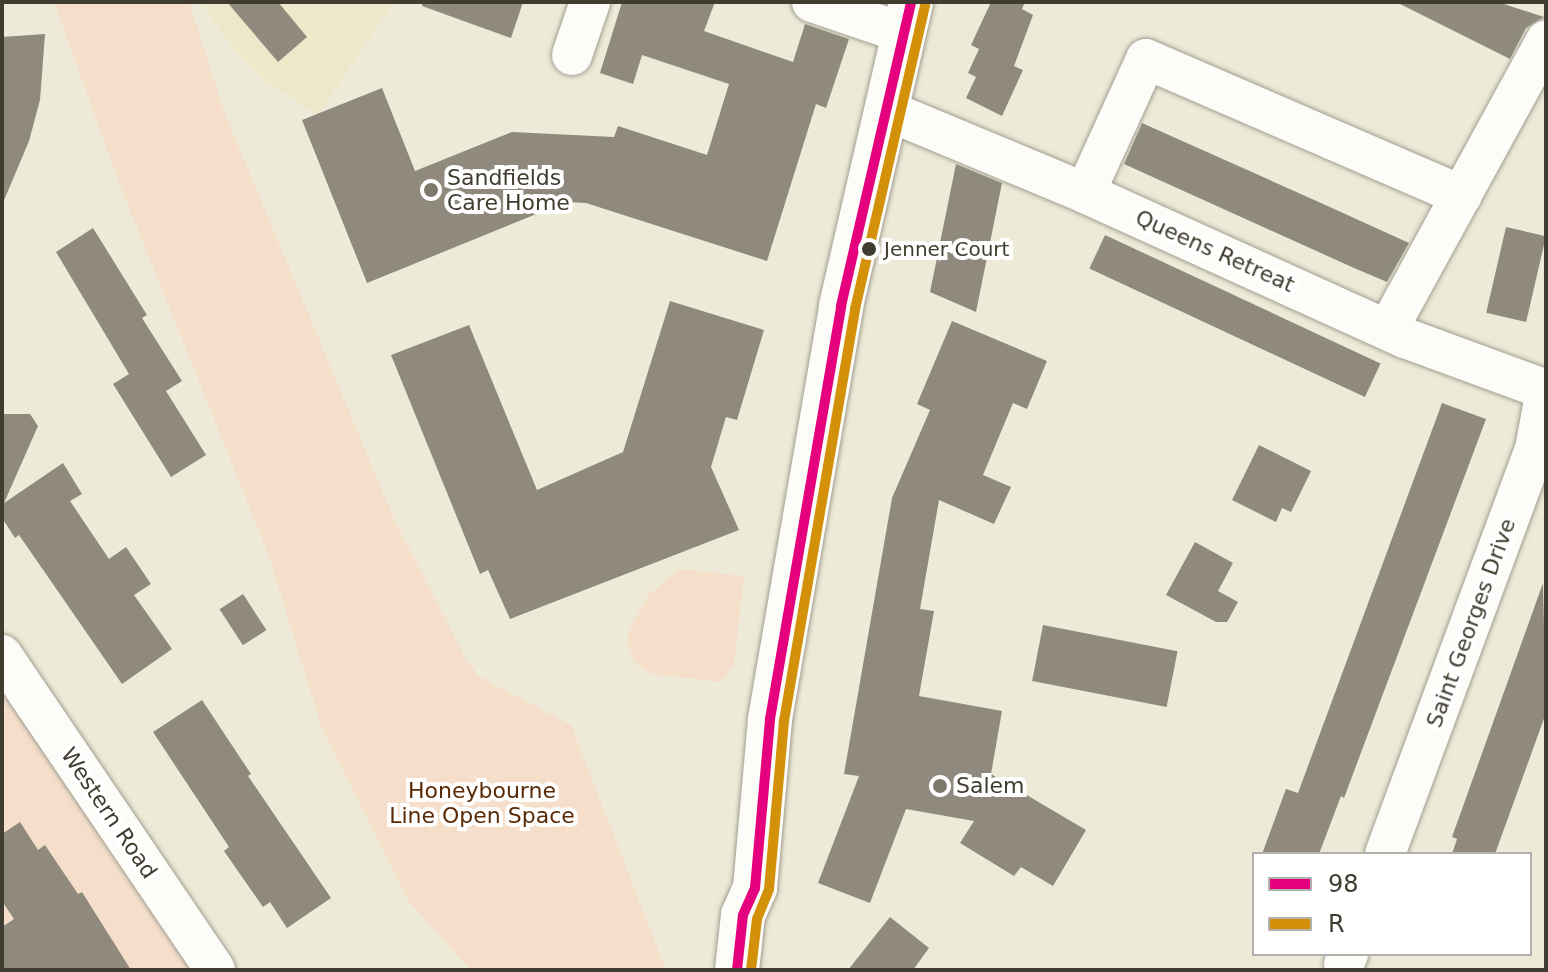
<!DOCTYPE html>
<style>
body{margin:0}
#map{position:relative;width:1548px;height:972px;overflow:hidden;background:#eeead8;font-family:"DejaVu Sans",sans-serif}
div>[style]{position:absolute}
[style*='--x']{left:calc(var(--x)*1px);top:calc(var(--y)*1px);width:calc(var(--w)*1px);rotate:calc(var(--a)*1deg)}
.built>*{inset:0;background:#efe7c9}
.green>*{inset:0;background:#f5dfcb}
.building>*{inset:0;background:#8f8a7d;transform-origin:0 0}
.roads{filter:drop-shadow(0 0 2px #a29f91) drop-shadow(0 0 2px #a29f91)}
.street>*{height:40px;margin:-20px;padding:0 20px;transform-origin:20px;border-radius:20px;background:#fcfcf9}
.secondary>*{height:44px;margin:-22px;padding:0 22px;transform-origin:22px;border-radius:22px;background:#fcfcf9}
.bus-1>*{height:10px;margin:-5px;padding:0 5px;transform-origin:5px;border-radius:5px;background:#e5007d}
.bus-2>*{height:10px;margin:-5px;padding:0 5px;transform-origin:5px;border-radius:5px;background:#d29109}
.dots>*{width:22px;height:22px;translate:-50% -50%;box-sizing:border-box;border:4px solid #fff;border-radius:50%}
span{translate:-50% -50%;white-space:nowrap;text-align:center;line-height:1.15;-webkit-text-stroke:8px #fff;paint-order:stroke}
.bus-label{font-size:20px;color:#403c2f}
.left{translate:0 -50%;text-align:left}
.poi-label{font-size:22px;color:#403c2f}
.street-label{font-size:22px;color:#403c2f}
.park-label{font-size:22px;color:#592a05}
.frame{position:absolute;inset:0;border:4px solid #403c2f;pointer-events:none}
.legend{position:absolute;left:1252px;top:852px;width:280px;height:104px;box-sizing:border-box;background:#fff;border:2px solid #b3b1ac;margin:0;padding:10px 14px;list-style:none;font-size:24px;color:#403c2f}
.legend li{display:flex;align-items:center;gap:16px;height:40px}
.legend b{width:40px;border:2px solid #b3b1ac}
</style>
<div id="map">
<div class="built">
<i style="clip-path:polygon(202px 2px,394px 2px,318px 115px,267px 82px,227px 41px)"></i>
</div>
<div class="green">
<i style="clip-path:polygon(54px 2px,189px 2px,225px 114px,394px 519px,468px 663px,480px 677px,571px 725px,666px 970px,471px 970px,409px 902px,322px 729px,268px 553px,121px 188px)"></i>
<i style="clip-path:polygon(680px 569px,744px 576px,734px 664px,721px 682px,653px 674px,637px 665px,627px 645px,628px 633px,648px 595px)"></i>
<i style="clip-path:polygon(2px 667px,215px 970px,2px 970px)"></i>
</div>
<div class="building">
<i style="clip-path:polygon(227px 2px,278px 2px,307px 37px,278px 62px)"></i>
<i style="clip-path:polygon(422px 2px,523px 2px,511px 38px,422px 6px)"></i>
<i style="clip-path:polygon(622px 2px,715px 2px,704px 31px,793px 62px,805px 24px,849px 39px,826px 108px,816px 104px,767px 261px,586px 203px,566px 202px,367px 283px,302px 120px,382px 88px,415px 171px,512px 132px,614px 137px,618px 126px,707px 155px,729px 84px,642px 55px,633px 84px,600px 73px)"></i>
<i style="clip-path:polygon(991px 2px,1025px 2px,1022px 9px,1033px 15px,1014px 66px,1023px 70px,1002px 116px,966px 98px,976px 77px,968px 73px,979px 49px,971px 45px)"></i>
<i style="clip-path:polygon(1396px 2px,1498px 2px,1544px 17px,1526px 28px,1510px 59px)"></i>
<i style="clip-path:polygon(45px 34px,40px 100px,29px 141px,2px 205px,2px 37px)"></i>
<i style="clip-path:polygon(1142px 123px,1321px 203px,1409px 243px,1387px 282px,1354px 268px,1124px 164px)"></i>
<i style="clip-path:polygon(956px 164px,1002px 183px,976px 312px,930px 292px)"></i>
<i style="left:1506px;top:227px;width:41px;height:88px;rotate:13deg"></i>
<i style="clip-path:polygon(93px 228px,147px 315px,142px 318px,182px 381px,166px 391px,206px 455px,171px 477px,113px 384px,129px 374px,56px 252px)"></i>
<i style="left:1105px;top:235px;width:304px;height:37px;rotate:25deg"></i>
<i style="clip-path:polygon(670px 301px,764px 330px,737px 420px,726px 417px,711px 467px,739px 530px,510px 619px,488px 570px,480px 574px,391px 355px,469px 325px,537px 490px,623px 452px)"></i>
<i style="clip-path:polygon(952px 321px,1047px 361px,1027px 409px,1013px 403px,983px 475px,1011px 487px,994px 524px,939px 500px,920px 609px,934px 611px,919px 696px,1002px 711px,991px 774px,1086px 830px,1053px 886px,1021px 867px,1014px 876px,960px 843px,974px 821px,906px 809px,870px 903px,818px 883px,859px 776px,844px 774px,892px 498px,930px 410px,917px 404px)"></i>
<i style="clip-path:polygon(1442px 403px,1486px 419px,1344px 798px,1341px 796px,1319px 854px,1262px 854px,1286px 789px,1298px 793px)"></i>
<i style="clip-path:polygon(2px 414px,30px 414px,38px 426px,4px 503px,63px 463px,82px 494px,70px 501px,109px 559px,126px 547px,151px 584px,134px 595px,172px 649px,122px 684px,19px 535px,15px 538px,2px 518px)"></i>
<i style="clip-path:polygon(1259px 445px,1311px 471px,1291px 512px,1282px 508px,1276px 522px,1232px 500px)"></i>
<i style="clip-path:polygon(1195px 542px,1233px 563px,1218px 591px,1238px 602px,1227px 622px,1216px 622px,1166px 595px)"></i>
<i style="clip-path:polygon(1543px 583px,1546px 713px,1495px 854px,1452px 854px,1457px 839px,1452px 837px)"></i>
<i style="left:243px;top:594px;width:43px;height:28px;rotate:57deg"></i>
<i style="left:1043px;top:625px;width:137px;height:57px;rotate:11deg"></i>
<i style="clip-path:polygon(202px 700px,251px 774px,248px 776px,331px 898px,287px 928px,270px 902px,263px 907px,224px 851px,229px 847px,153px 732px)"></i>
<i style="clip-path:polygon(20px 822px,38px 850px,45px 845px,78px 894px,82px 892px,131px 970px,2px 970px,2px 927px,14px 919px,2px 901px,2px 834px)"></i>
<i style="clip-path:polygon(890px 917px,929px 948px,913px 970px,848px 970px)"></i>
</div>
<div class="roads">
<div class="street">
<i style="--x:812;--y:2;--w:96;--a:18.8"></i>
<i style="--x:572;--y:55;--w:56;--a:-71.2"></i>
<i style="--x:886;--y:110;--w:216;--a:22.6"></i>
<i style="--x:1085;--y:193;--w:351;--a:24.4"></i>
<i style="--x:1405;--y:338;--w:150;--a:20.2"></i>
<i style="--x:1085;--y:193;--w:147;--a:-65.5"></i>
<i style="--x:1146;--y:59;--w:344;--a:23.4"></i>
<i style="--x:1388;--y:329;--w:329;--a:-61.3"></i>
<i style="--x:2;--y:655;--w:380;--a:55.9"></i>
<i style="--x:1385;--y:854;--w:432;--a:-69.7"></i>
<i style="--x:1535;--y:449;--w:61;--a:-79.6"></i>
<i style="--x:1344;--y:964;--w:11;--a:-68"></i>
</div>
<div class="secondary">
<i style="--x:737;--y:970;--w:55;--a:-83.8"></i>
<i style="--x:743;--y:915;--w:30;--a:-66"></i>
<i style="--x:755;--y:888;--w:170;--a:-84.9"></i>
<i style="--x:770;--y:719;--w:419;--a:-80.2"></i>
<i style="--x:841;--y:306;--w:312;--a:-77"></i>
</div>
</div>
<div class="bus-1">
<i style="--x:737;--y:970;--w:55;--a:-83.8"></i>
<i style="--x:743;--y:915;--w:30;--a:-66"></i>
<i style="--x:755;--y:888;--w:170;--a:-84.9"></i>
<i style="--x:770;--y:719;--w:419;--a:-80.2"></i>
<i style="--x:841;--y:306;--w:312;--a:-77"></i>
</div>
<div class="bus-2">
<i style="--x:751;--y:970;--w:51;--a:-83.3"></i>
<i style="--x:757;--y:919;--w:32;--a:-68"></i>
<i style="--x:769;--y:889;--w:169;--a:-84.9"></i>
<i style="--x:784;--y:721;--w:418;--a:-80.2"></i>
<i style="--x:855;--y:309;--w:312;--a:-77"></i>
</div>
<div class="dots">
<i style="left:431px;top:190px;background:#7d796a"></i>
<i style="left:869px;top:249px;background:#403c2f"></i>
<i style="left:940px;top:786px;background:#7d796a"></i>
</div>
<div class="bus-label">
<span class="left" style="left:884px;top:249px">Jenner Court</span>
</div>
<div class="poi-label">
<span class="left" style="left:447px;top:190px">Sandfields<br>Care Home</span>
<span class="left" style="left:956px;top:786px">Salem</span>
</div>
<div class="street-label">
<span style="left:1215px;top:251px;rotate:24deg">Queens Retreat</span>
<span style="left:1471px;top:623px;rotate:-70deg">Saint Georges Drive</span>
<span style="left:109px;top:813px;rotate:56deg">Western Road</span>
</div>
<div class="park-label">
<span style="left:482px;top:803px">Honeybourne<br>Line Open Space</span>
</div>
<div class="frame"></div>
<ul class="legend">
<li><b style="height:10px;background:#e5007d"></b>98</li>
<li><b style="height:10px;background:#d29109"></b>R</li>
</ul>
</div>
